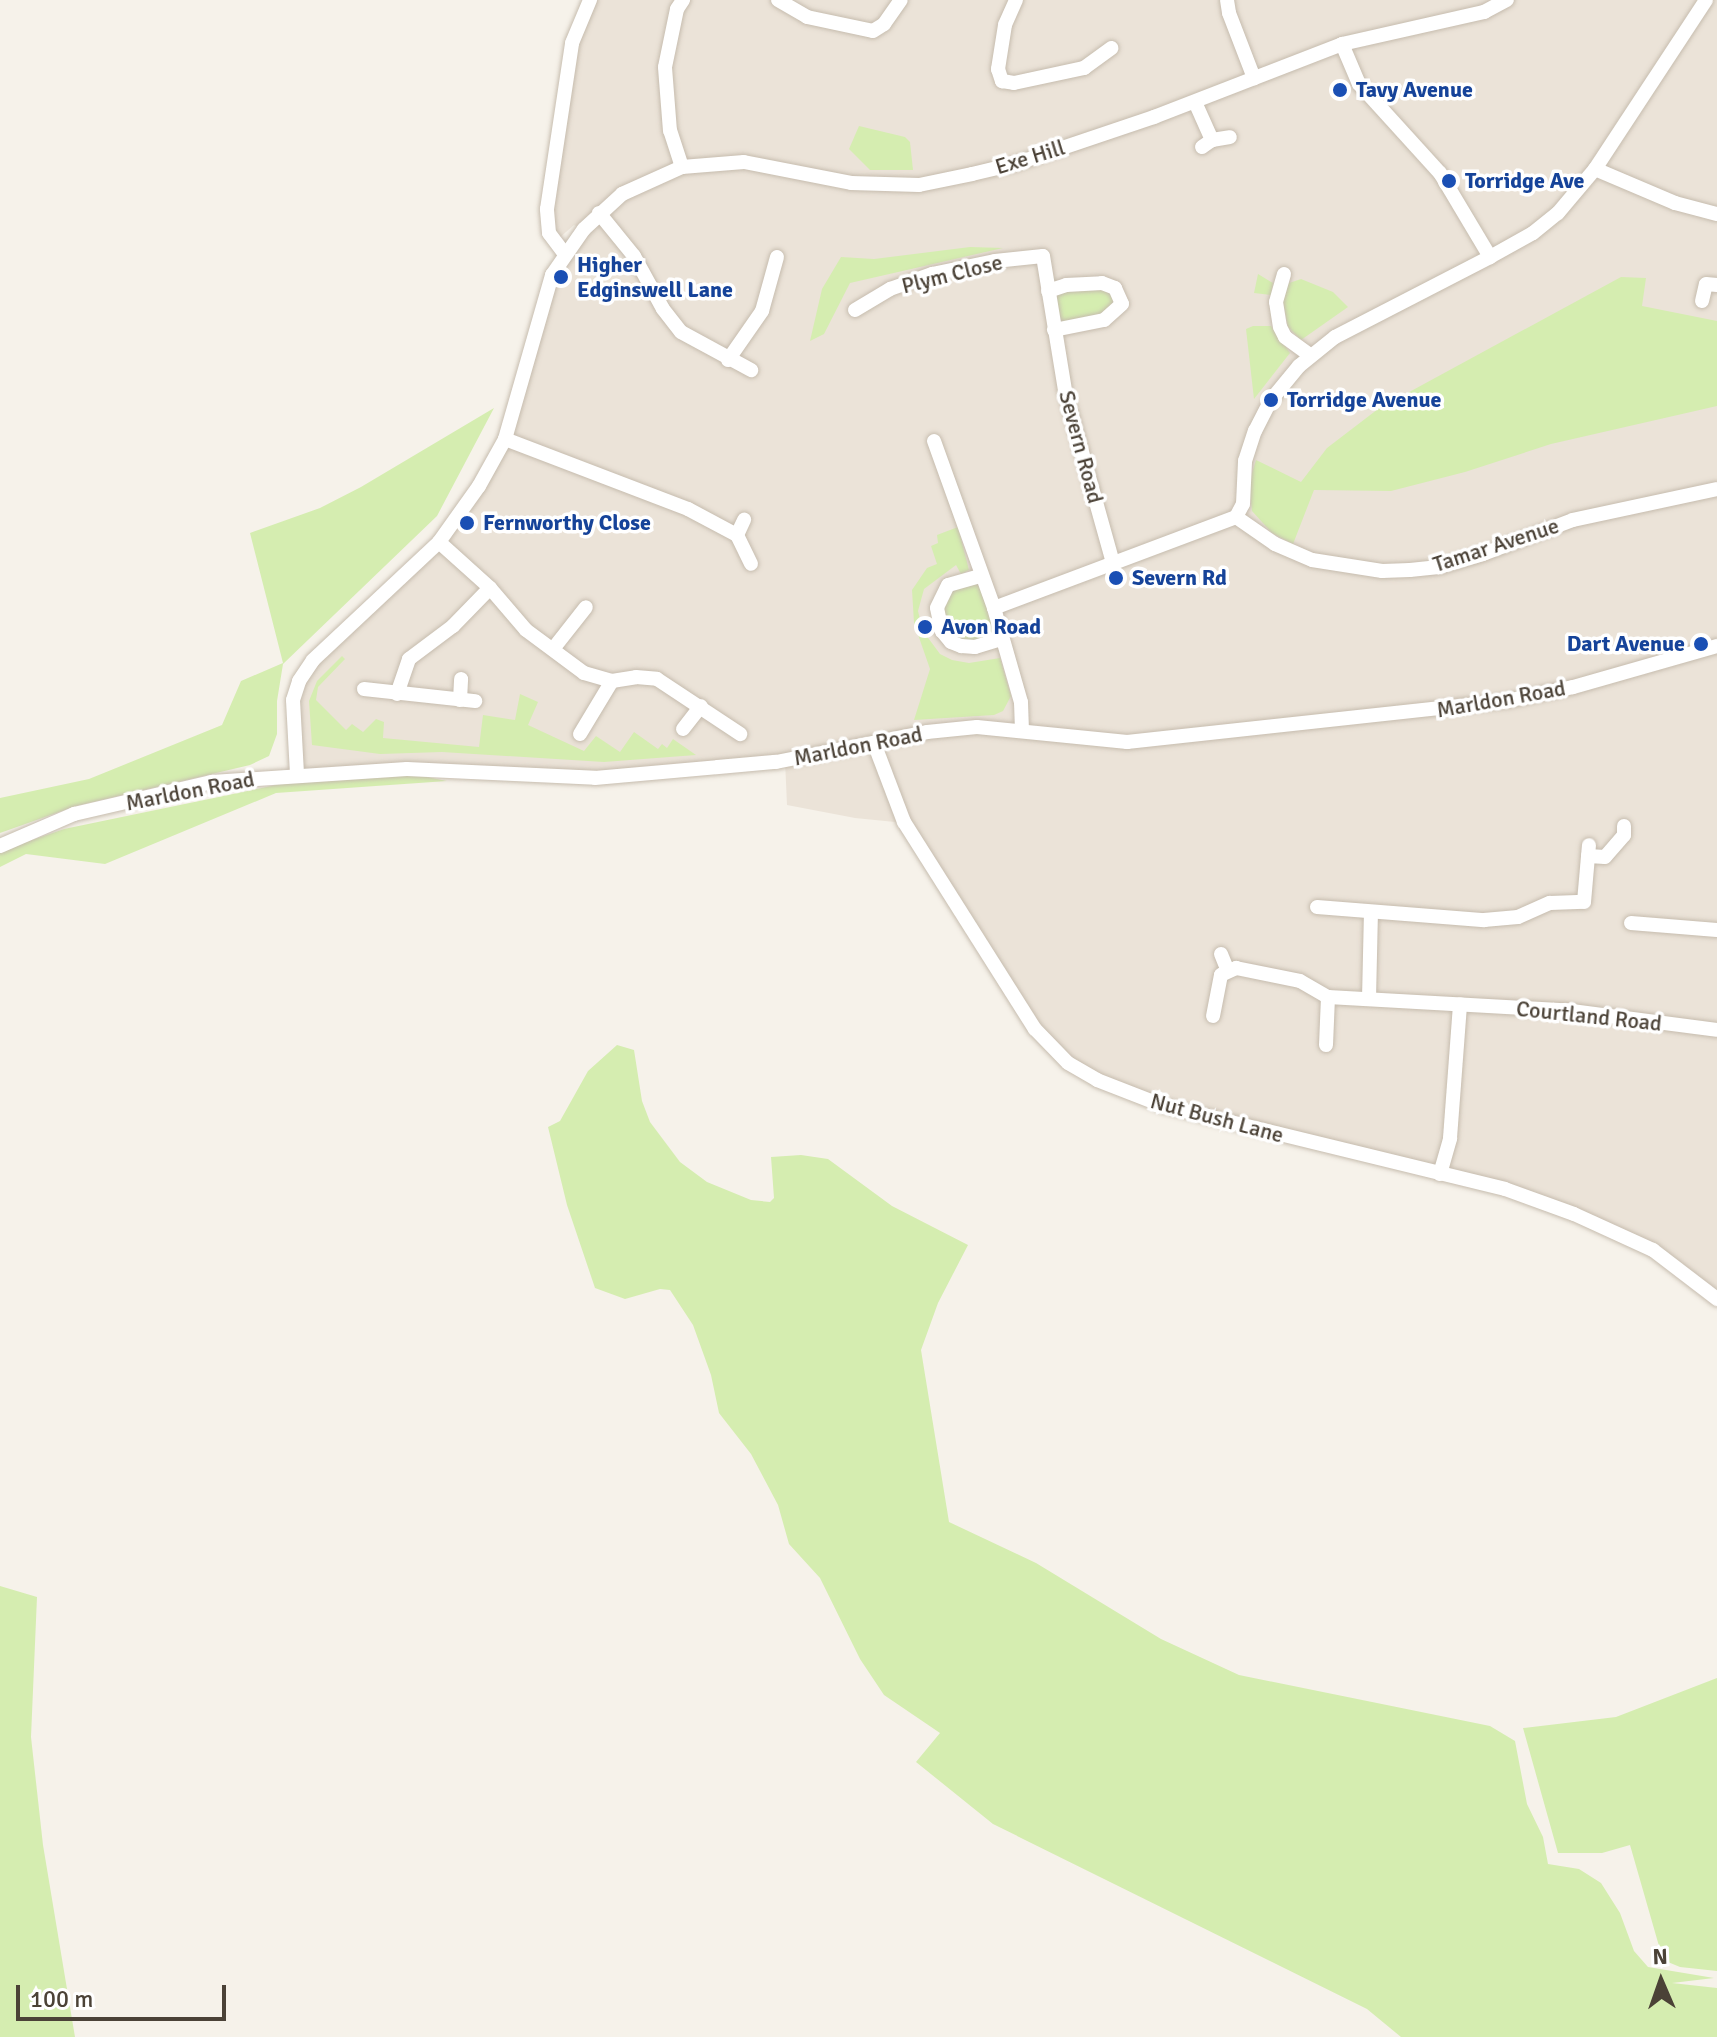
<!DOCTYPE html>
<style>
body{margin:0}
#map{position:relative;width:1717px;height:2037px;overflow:hidden;background:#f6f2ea;font-family:Signika,sans-serif}
div>[style]{position:absolute}
[style*='--x']{left:calc(var(--x)*1px);top:calc(var(--y)*1px);width:calc(var(--w)*1px);rotate:calc(var(--a)*1deg)}
.residential>*{inset:0;background:#ebe3d8}
.green>*{inset:0;background:#d5edb0}
.roads{filter:drop-shadow(0 0 2px #c6bcae) drop-shadow(0 0 2px #c6bcae)}
.minor>*{height:14px;margin:-7px;padding:0 7px;transform-origin:7px;border-radius:7px;background:#fff}
.dots>*{width:22px;height:22px;translate:-50% -50%;box-sizing:border-box;border:4px solid #fff;border-radius:50%}
span{translate:-50% -50%;white-space:nowrap;text-align:center;line-height:1.15;-webkit-text-stroke:7px #fff;paint-order:stroke}
.transit-label{font-size:22px;color:#164399;font-weight:700}
.left{translate:0 -50%;text-align:left}
.right{translate:-100% -50%;text-align:right}
.street-label{font-size:22px;color:#4b4237}
.north{position:absolute;left:1621px;top:1941px;width:80px;height:80px;-webkit-text-stroke:6px #fff;paint-order:stroke;rotate:358deg;font-size:22px;font-weight:700;line-height:32px;text-align:center;color:#4b4237}
.north::after{content:'';display:block;margin:auto;width:28px;height:36px;background:#4b4237;clip-path:polygon(50% 0,100% 100%,50% 72%,0 100%)}
.scale{position:absolute;left:16px;top:1985px;width:210px;height:36px;box-sizing:border-box;border:4px solid #4b4237;border-top:0;padding-left:10px;font-size:24px;line-height:28px;white-space:nowrap;color:#4b4237;-webkit-text-stroke:6px #fff;paint-order:stroke}
</style>
<div id="map">
<div class="residential">
<i style="clip-path:polygon(593px 0,1717px 0,1717px 1299px,1653px 1250px,1574px 1214px,1256px 1131px,1097px 1080px,1035px 1029px,905px 823px,855px 818px,787px 805px,785px 760px,693px 771px,297px 774px,299px 681px,439px 542px,505px 439px,545px 296px,583px 229px,574px 225px,558px 239px,550px 230px,577px 40px)"></i>
</div>
<div class="green">
<i style="clip-path:polygon(859px 126px,905px 137px,910px 142px,913px 170px,870px 170px,849px 149px)"></i>
<i style="clip-path:polygon(970px 247px,1003px 248px,850px 283px,824px 334px,810px 341px,822px 289px,841px 257px,874px 259px)"></i>
<i style="clip-path:polygon(1258px 274px,1273px 283px,1271px 295px,1254px 293px)"></i>
<i style="clip-path:polygon(1621px 277px,1646px 278px,1642px 306px,1717px 321px,1717px 406px,1551px 444px,1465px 472px,1391px 491px,1314px 490px,1293px 544px,1272px 533px,1252px 511px,1249px 483px,1256px 460px,1301px 482px,1327px 448px,1378px 409px)"></i>
<i style="clip-path:polygon(1301px 279px,1333px 292px,1348px 307px,1301px 340px,1288px 327px,1282px 297px,1286px 284px)"></i>
<i style="clip-path:polygon(1115px 288px,1114px 314px,1054px 330px,1048px 291px)"></i>
<i style="clip-path:polygon(1253px 326px,1271px 326px,1290px 353px,1254px 399px,1246px 329px)"></i>
<i style="clip-path:polygon(494px 408px,437px 516px,283px 664px,277px 701px,277px 734px,269px 756px,250px 765px,76px 806px,0 833px,0 798px,89px 779px,222px 725px,241px 681px,283px 663px,250px 533px,320px 508px,361px 487px)"></i>
<i style="clip-path:polygon(958px 527px,969px 570px,961px 574px,956px 565px,924px 589px,918px 611px,923px 631px,940px 654px,952px 660px,969px 663px,1000px 658px,1011px 696px,1003px 711px,994px 715px,914px 720px,930px 669px,914px 623px,912px 590px,927px 568px,937px 564px,931px 546px,938px 543px,937px 535px)"></i>
<i style="clip-path:polygon(980px 576px,1002px 639px,951px 642px,940px 596px)"></i>
<i style="clip-path:polygon(342px 656px,345px 659px,318px 687px,316px 700px,346px 730px,352px 724px,363px 732px,376px 719px,384px 722px,383px 738px,479px 747px,483px 715px,515px 720px,520px 694px,538px 702px,528px 725px,584px 751px,596px 736px,620px 752px,634px 732px,658px 749px,662px 744px,667px 748px,673px 739px,696px 755px,604px 762px,442px 752px,380px 754px,312px 745px,309px 701px,317px 681px)"></i>
<i style="clip-path:polygon(412px 774px,447px 781px,276px 793px,105px 864px,26px 854px,0 867px,0 851px,64px 829px,281px 784px)"></i>
<i style="clip-path:polygon(617px 1045px,634px 1050px,642px 1101px,650px 1122px,680px 1162px,707px 1182px,751px 1200px,770px 1202px,774px 1198px,771px 1157px,801px 1155px,828px 1159px,892px 1206px,968px 1245px,938px 1303px,921px 1350px,949px 1522px,1036px 1563px,1161px 1639px,1239px 1675px,1490px 1726px,1515px 1741px,1527px 1804px,1543px 1837px,1548px 1864px,1579px 1869px,1601px 1883px,1620px 1913px,1634px 1951px,1648px 1967px,1714px 1978px,1672px 1983px,1717px 1988px,1717px 2037px,1401px 2037px,1367px 2009px,993px 1824px,916px 1762px,940px 1733px,884px 1695px,860px 1659px,820px 1578px,789px 1544px,778px 1505px,751px 1454px,719px 1413px,711px 1375px,693px 1325px,670px 1290px,660px 1289px,625px 1299px,595px 1288px,567px 1205px,548px 1127px,560px 1121px,588px 1071px)"></i>
<i style="clip-path:polygon(0 1586px,37px 1597px,31px 1737px,43px 1845px,75px 2037px,0 2037px)"></i>
<i style="clip-path:polygon(1717px 1678px,1717px 1971px,1680px 1967px,1663px 1960px,1630px 1845px,1602px 1853px,1558px 1853px,1523px 1728px,1616px 1717px)"></i>
</div>
<div class="roads">
<div class="minor">
<i style="--x:778;--y:0;--w:34;--a:30"></i>
<i style="--x:807;--y:17;--w:67;--a:12"></i>
<i style="--x:873;--y:31;--w:13;--a:-32"></i>
<i style="--x:884;--y:24;--w:29;--a:-55"></i>
<i style="--x:1016;--y:0;--w:27;--a:114"></i>
<i style="--x:1005;--y:25;--w:45;--a:99"></i>
<i style="--x:998;--y:69;--w:13;--a:72"></i>
<i style="--x:1002;--y:81;--w:12;--a:9"></i>
<i style="--x:1014;--y:83;--w:72;--a:-12.1"></i>
<i style="--x:1084;--y:68;--w:34;--a:-36"></i>
<i style="--x:1227;--y:0;--w:13;--a:81"></i>
<i style="--x:1229;--y:13;--w:70;--a:69"></i>
<i style="--x:1342;--y:44;--w:43;--a:67"></i>
<i style="--x:1359;--y:84;--w:120;--a:47.7"></i>
<i style="--x:1440;--y:173;--w:98;--a:59.2"></i>
<i style="--x:1195;--y:102;--w:42;--a:65.9"></i>
<i style="--x:1202;--y:147;--w:12;--a:-35"></i>
<i style="--x:1212;--y:140;--w:18;--a:-9"></i>
<i style="--x:682;--y:167;--w:38;--a:-108"></i>
<i style="--x:670;--y:131;--w:64;--a:-94.5"></i>
<i style="--x:665;--y:67;--w:59;--a:-78.3"></i>
<i style="--x:677;--y:9;--w:11;--a:-56"></i>
<i style="--x:1595;--y:169;--w:87;--a:23"></i>
<i style="--x:1675;--y:203;--w:43;--a:14.7"></i>
<i style="--x:599;--y:213;--w:55;--a:50.9"></i>
<i style="--x:634;--y:256;--w:60;--a:61.3"></i>
<i style="--x:663;--y:309;--w:29;--a:52"></i>
<i style="--x:681;--y:332;--w:80;--a:28.5"></i>
<i style="--x:564;--y:253;--w:25;--a:-127"></i>
<i style="--x:549;--y:233;--w:24;--a:-95"></i>
<i style="--x:547;--y:209;--w:168;--a:-81.4"></i>
<i style="--x:572;--y:43;--w:47;--a:-67.3"></i>
<i style="--x:1284;--y:274;--w:29;--a:106"></i>
<i style="--x:1276;--y:302;--w:25;--a:81"></i>
<i style="--x:1280;--y:327;--w:11;--a:63"></i>
<i style="--x:1285;--y:337;--w:31;--a:36"></i>
<i style="--x:1048;--y:291;--w:19;--a:-18"></i>
<i style="--x:1066;--y:285;--w:36;--a:-3"></i>
<i style="--x:1102;--y:283;--w:14;--a:21"></i>
<i style="--x:1115;--y:288;--w:17;--a:66"></i>
<i style="--x:1122;--y:304;--w:24;--a:138"></i>
<i style="--x:1104;--y:320;--w:51;--a:168.7"></i>
<i style="--x:1702;--y:301;--w:17;--a:-77"></i>
<i style="--x:1706;--y:284;--w:11;--a:5"></i>
<i style="--x:855;--y:310;--w:41;--a:-31"></i>
<i style="--x:890;--y:289;--w:45;--a:-19.7"></i>
<i style="--x:932;--y:274;--w:64;--a:-11.7"></i>
<i style="--x:995;--y:261;--w:48;--a:-5.9"></i>
<i style="--x:1043;--y:256;--w:137;--a:80.7"></i>
<i style="--x:1065;--y:391;--w:179;--a:74.4"></i>
<i style="--x:728;--y:360;--w:60;--a:-55.2"></i>
<i style="--x:762;--y:311;--w:56;--a:-74.5"></i>
<i style="--x:505;--y:439;--w:196;--a:20.9"></i>
<i style="--x:688;--y:509;--w:55;--a:28"></i>
<i style="--x:737;--y:535;--w:17;--a:-65"></i>
<i style="--x:934;--y:441;--w:177;--a:70.2"></i>
<i style="--x:994;--y:608;--w:98;--a:74"></i>
<i style="--x:1021;--y:702;--w:28;--a:88"></i>
<i style="--x:1236;--y:517;--w:47;--a:34.7"></i>
<i style="--x:1275;--y:544;--w:40;--a:23.4"></i>
<i style="--x:1312;--y:560;--w:71;--a:8.9"></i>
<i style="--x:1382;--y:571;--w:28;--a:-2"></i>
<i style="--x:1410;--y:570;--w:29;--a:-6"></i>
<i style="--x:1439;--y:567;--w:46;--a:-16.5"></i>
<i style="--x:1483;--y:554;--w:96;--a:-20.7"></i>
<i style="--x:1573;--y:520;--w:147;--a:-12.1"></i>
<i style="--x:737;--y:535;--w:32;--a:64"></i>
<i style="--x:439;--y:542;--w:69;--a:42"></i>
<i style="--x:490;--y:588;--w:55;--a:49.4"></i>
<i style="--x:526;--y:630;--w:72;--a:36.6"></i>
<i style="--x:584;--y:673;--w:29;--a:16"></i>
<i style="--x:612;--y:681;--w:24;--a:-9"></i>
<i style="--x:636;--y:677;--w:21;--a:5"></i>
<i style="--x:657;--y:679;--w:100;--a:33.5"></i>
<i style="--x:980;--y:576;--w:33;--a:164"></i>
<i style="--x:948;--y:585;--w:25;--a:116"></i>
<i style="--x:937;--y:608;--w:24;--a:78"></i>
<i style="--x:942;--y:631;--w:14;--a:51"></i>
<i style="--x:951;--y:642;--w:11;--a:22"></i>
<i style="--x:961;--y:646;--w:14;--a:4"></i>
<i style="--x:975;--y:647;--w:28;--a:-17"></i>
<i style="--x:994;--y:608;--w:259;--a:-20.6"></i>
<i style="--x:1236;--y:517;--w:15;--a:-62"></i>
<i style="--x:1243;--y:504;--w:43;--a:-87.3"></i>
<i style="--x:1245;--y:461;--w:32;--a:-72"></i>
<i style="--x:1255;--y:431;--w:35;--a:-63"></i>
<i style="--x:1271;--y:400;--w:44;--a:-50.5"></i>
<i style="--x:1299;--y:366;--w:46;--a:-38.9"></i>
<i style="--x:1335;--y:337;--w:174;--a:-27.3"></i>
<i style="--x:1490;--y:257;--w:49;--a:-29.2"></i>
<i style="--x:1533;--y:233;--w:32;--a:-39"></i>
<i style="--x:1558;--y:213;--w:57;--a:-49.9"></i>
<i style="--x:1595;--y:169;--w:202;--a:-56.7"></i>
<i style="--x:553;--y:649;--w:53;--a:-51.8"></i>
<i style="--x:364;--y:689;--w:112;--a:6.2"></i>
<i style="--x:397;--y:694;--w:37;--a:-71"></i>
<i style="--x:409;--y:659;--w:55;--a:-36.9"></i>
<i style="--x:453;--y:626;--w:53;--a:-45.8"></i>
<i style="--x:460;--y:700;--w:21;--a:-87"></i>
<i style="--x:683;--y:729;--w:29;--a:-52"></i>
<i style="--x:580;--y:734;--w:62;--a:-58.9"></i>
<i style="--x:874;--y:743;--w:85;--a:69.2"></i>
<i style="--x:904;--y:822;--w:245;--a:57.7"></i>
<i style="--x:1035;--y:1029;--w:47;--a:45.9"></i>
<i style="--x:1068;--y:1063;--w:34;--a:30"></i>
<i style="--x:1097;--y:1080;--w:69;--a:21.3"></i>
<i style="--x:1161;--y:1105;--w:354;--a:13.7"></i>
<i style="--x:1505;--y:1189;--w:73;--a:19.9"></i>
<i style="--x:1574;--y:1214;--w:87;--a:24.5"></i>
<i style="--x:1653;--y:1250;--w:81;--a:37.4"></i>
<i style="--x:297;--y:774;--w:74;--a:-93.1"></i>
<i style="--x:293;--y:700;--w:20;--a:-72"></i>
<i style="--x:299;--y:681;--w:25;--a:-56"></i>
<i style="--x:313;--y:660;--w:173;--a:-43.1"></i>
<i style="--x:439;--y:542;--w:69;--a:-54.5"></i>
<i style="--x:479;--y:486;--w:54;--a:-61"></i>
<i style="--x:505;--y:439;--w:171;--a:-74"></i>
<i style="--x:552;--y:275;--w:56;--a:-55.2"></i>
<i style="--x:584;--y:229;--w:52;--a:-42.6"></i>
<i style="--x:622;--y:194;--w:66;--a:-24.2"></i>
<i style="--x:682;--y:167;--w:62;--a:-4.6"></i>
<i style="--x:744;--y:162;--w:109;--a:11.1"></i>
<i style="--x:851;--y:183;--w:68;--a:1.7"></i>
<i style="--x:919;--y:185;--w:54;--a:-11.7"></i>
<i style="--x:972;--y:174;--w:47;--a:-13.4"></i>
<i style="--x:1018;--y:163;--w:144;--a:-18.7"></i>
<i style="--x:1154;--y:117;--w:202;--a:-21.2"></i>
<i style="--x:1342;--y:44;--w:146;--a:-12.7"></i>
<i style="--x:1484;--y:12;--w:26;--a:-28"></i>
<i style="--x:0;--y:846;--w:81;--a:-23.4"></i>
<i style="--x:74;--y:814;--w:142;--a:-13.1"></i>
<i style="--x:212;--y:782;--w:195;--a:-3.8"></i>
<i style="--x:407;--y:769;--w:188;--a:2.7"></i>
<i style="--x:595;--y:778;--w:182;--a:-5.1"></i>
<i style="--x:776;--y:762;--w:154;--a:-11.2"></i>
<i style="--x:927;--y:732;--w:50;--a:-5.7"></i>
<i style="--x:977;--y:727;--w:151;--a:5.7"></i>
<i style="--x:1127;--y:742;--w:381;--a:-6.2"></i>
<i style="--x:1506;--y:701;--w:68;--a:-11.8"></i>
<i style="--x:1573;--y:687;--w:150;--a:-15.9"></i>
<i style="--x:1588;--y:856;--w:17;--a:3"></i>
<i style="--x:1605;--y:857;--w:29;--a:-49"></i>
<i style="--x:1624;--y:835;--w:9;--a:-90"></i>
<i style="--x:1317;--y:907;--w:168;--a:4.5"></i>
<i style="--x:1484;--y:920;--w:34;--a:-5"></i>
<i style="--x:1518;--y:917;--w:35;--a:-24"></i>
<i style="--x:1550;--y:903;--w:34;--a:-2"></i>
<i style="--x:1584;--y:902;--w:57;--a:-85"></i>
<i style="--x:1631;--y:923;--w:86;--a:4.7"></i>
<i style="--x:1221;--y:954;--w:18;--a:68"></i>
<i style="--x:1369;--y:999;--w:85;--a:-88.7"></i>
<i style="--x:1213;--y:1016;--w:42;--a:-79"></i>
<i style="--x:1221;--y:975;--w:17;--a:-25"></i>
<i style="--x:1236;--y:968;--w:65;--a:11.5"></i>
<i style="--x:1300;--y:981;--w:32;--a:30"></i>
<i style="--x:1328;--y:997;--w:236;--a:3.2"></i>
<i style="--x:1564;--y:1010;--w:154;--a:7.4"></i>
<i style="--x:1326;--y:1045;--w:48;--a:-87.6"></i>
<i style="--x:1440;--y:1174;--w:37;--a:-74"></i>
<i style="--x:1450;--y:1138;--w:134;--a:-85.7"></i>
</div>
</div>
<div class="dots">
<i style="left:1340px;top:90px;background:#1a4fb4"></i>
<i style="left:1449px;top:181px;background:#1a4fb4"></i>
<i style="left:561px;top:277px;background:#1a4fb4"></i>
<i style="left:1271px;top:400px;background:#1a4fb4"></i>
<i style="left:467px;top:523px;background:#1a4fb4"></i>
<i style="left:1116px;top:578px;background:#1a4fb4"></i>
<i style="left:925px;top:627px;background:#1a4fb4"></i>
<i style="left:1701px;top:644px;background:#1a4fb4"></i>
</div>
<div class="transit-label">
<span class="left" style="left:1356px;top:90px">Tavy Avenue</span>
<span class="left" style="left:1465px;top:181px">Torridge Ave</span>
<span class="left" style="left:577px;top:277px">Higher<br>Edginswell Lane</span>
<span class="left" style="left:1287px;top:400px">Torridge Avenue</span>
<span class="left" style="left:483px;top:523px">Fernworthy Close</span>
<span class="left" style="left:1132px;top:578px">Severn Rd</span>
<span class="left" style="left:941px;top:627px">Avon Road</span>
<span class="right" style="left:1685px;top:644px">Dart Avenue</span>
</div>
<div class="street-label">
<span style="left:1030px;top:157px;rotate:-17deg">Exe Hill</span>
<span style="left:952px;top:274px;rotate:-14deg">Plym Close</span>
<span style="left:1081px;top:447px;rotate:75deg">Severn Road</span>
<span style="left:1496px;top:545px;rotate:-18deg">Tamar Avenue</span>
<span style="left:1501px;top:699px;rotate:-10deg">Marldon Road</span>
<span style="left:858px;top:746px;rotate:-11deg">Marldon Road</span>
<span style="left:190px;top:791px;rotate:-11deg">Marldon Road</span>
<span style="left:1589px;top:1016px;rotate:6deg">Courtland Road</span>
<span style="left:1217px;top:1118px;rotate:15deg">Nut Bush Lane</span>
</div>
<div class="north">N</div>
<div class="scale">100 m</div>
</div>
